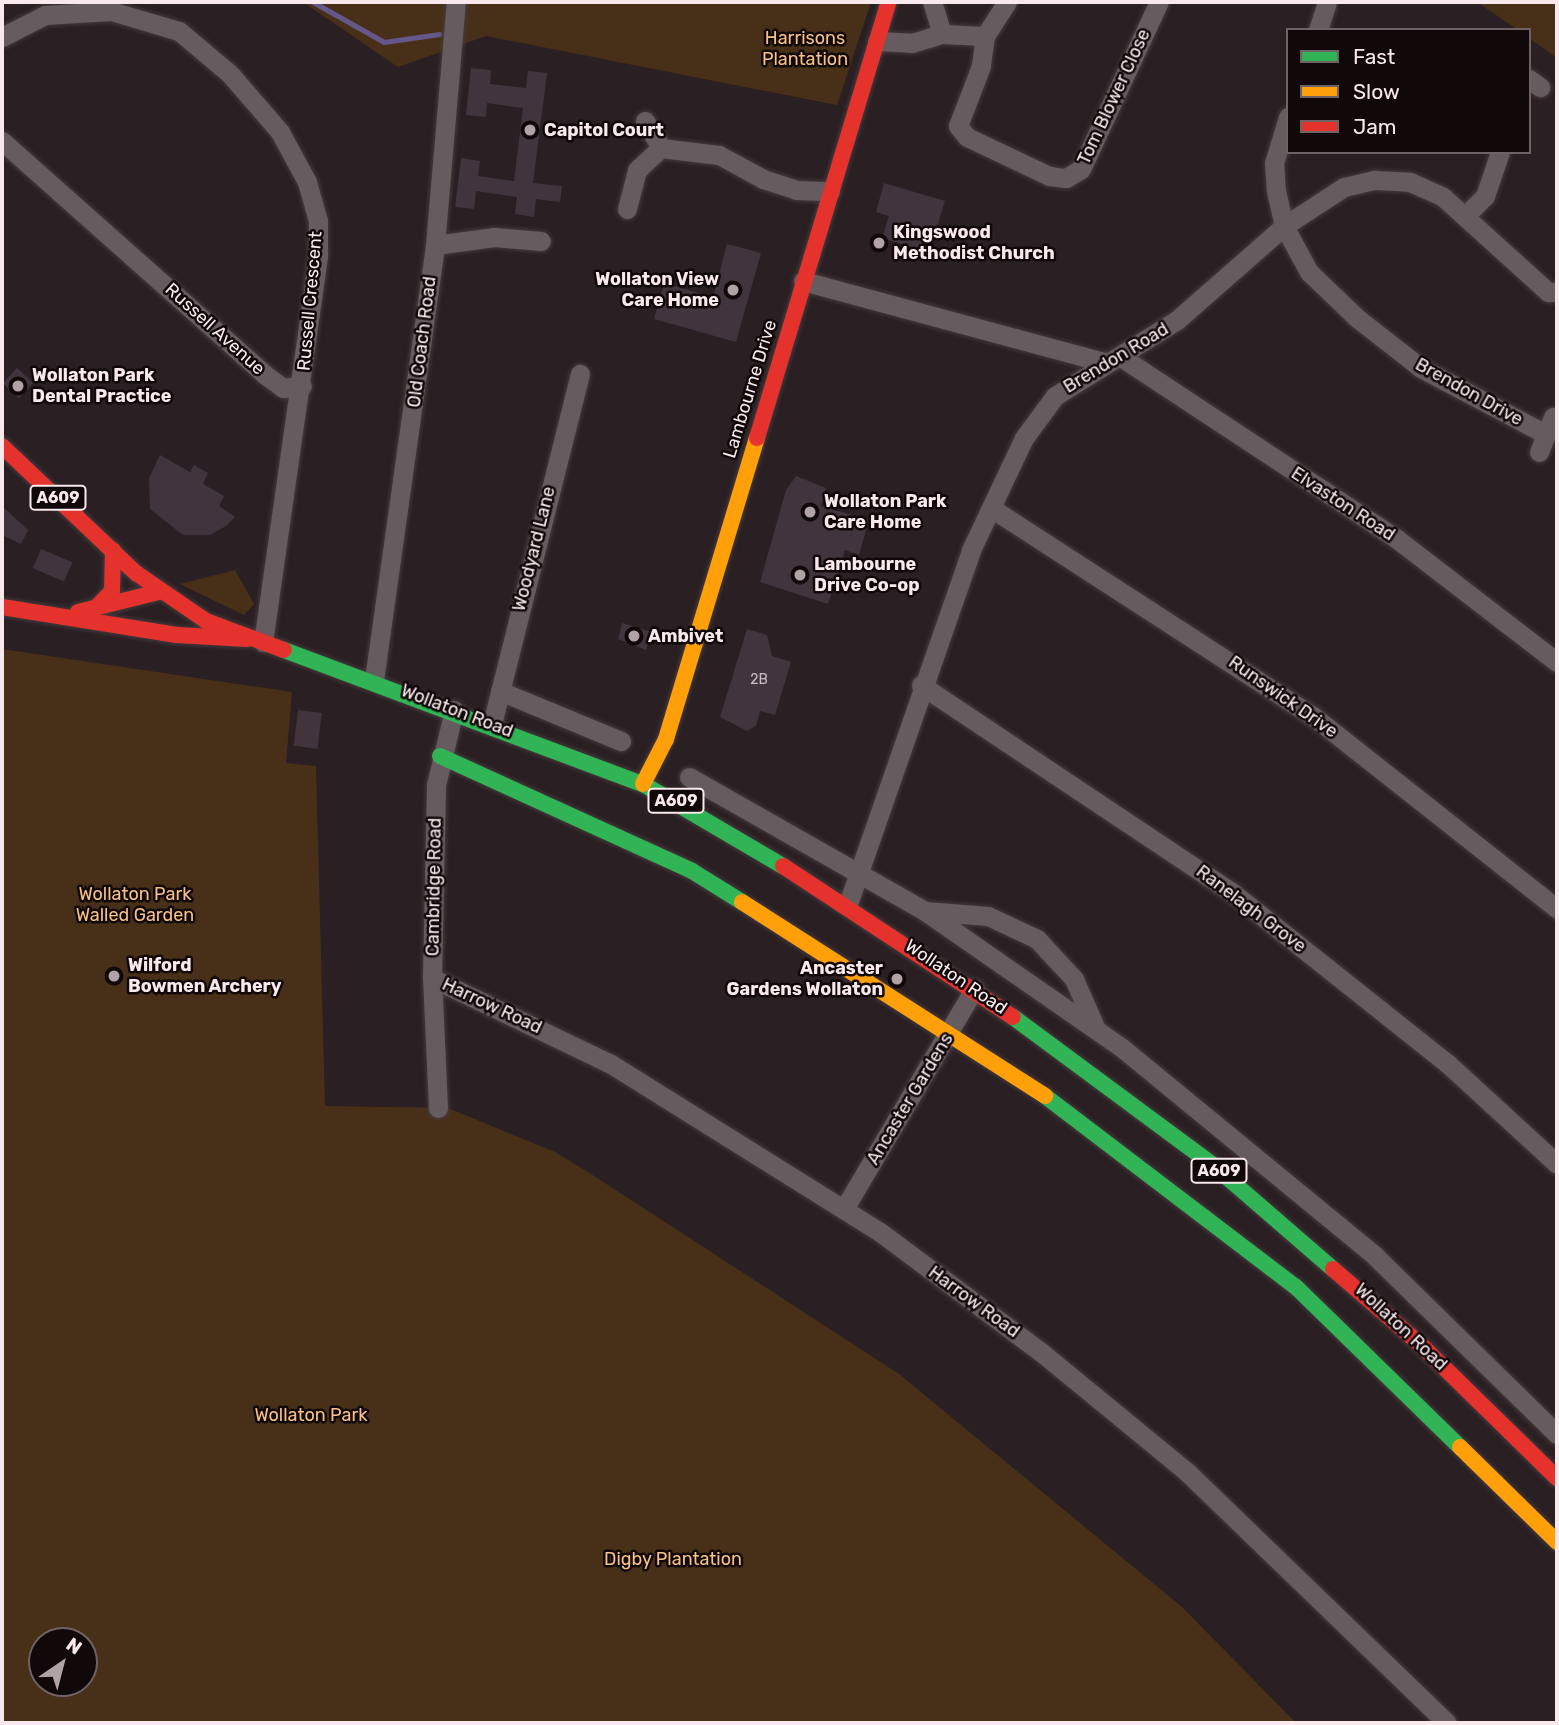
<!DOCTYPE html>
<style>
body{margin:0}
#map{position:relative;width:1559px;height:1725px;overflow:hidden;background:#2a1f22;font-family:Rubik,sans-serif}
div>[style]{position:absolute}
[style*='--x']{left:calc(var(--x)*1px);top:calc(var(--y)*1px);width:calc(var(--w)*1px);rotate:calc(var(--a)*1deg)}
.green>*{inset:0;background:#483018}
.stream>*{height:5px;margin:-2.5px;padding:0 2.5px;transform-origin:2.5px;border-radius:2.5px;background:#66578a}
.building>*{inset:0;background:#42343d;transform-origin:0 0}
.roads{filter:drop-shadow(0 0 2px #443a3d) drop-shadow(0 0 2px #443a3d)}
.street>*{height:19px;margin:-9.5px;padding:0 9.5px;transform-origin:9.5px;border-radius:9.5px;background:#665c5f}
.fast>*{height:16px;margin:-8px;padding:0 8px;transform-origin:8px;border-radius:8px;background:#30b455}
.slow>*{height:16px;margin:-8px;padding:0 8px;transform-origin:8px;border-radius:8px;background:#ff9f0a}
.jam>*{height:16px;margin:-8px;padding:0 8px;transform-origin:8px;border-radius:8px;background:#e5322d}
.dots>*{width:19px;height:19px;translate:-50% -50%;box-sizing:border-box;border:4px solid #11080a;border-radius:50%}
span{translate:-50% -50%;white-space:nowrap;text-align:center;line-height:1.15;-webkit-text-stroke:5px #11080a;paint-order:stroke}
.number-label{font-size:14px;color:#cbbcc1}
.number-label span{-webkit-text-stroke-width:0}
.shield-label span{padding:2px 5px;background:#11080a;border:2px solid;border-radius:5px;-webkit-text-stroke-width:0}
.shield-label{font-size:16px;color:#f9e9ed;font-weight:700}
.park-label{font-size:18px;color:#f7c189}
.street-label{font-size:18px;color:#f9e9ed}
.poi-label{font-size:18px;color:#f9e9ed;font-weight:700}
.left{translate:0 -50%;text-align:left}
.right{translate:-100% -50%;text-align:right}
.frame{position:absolute;inset:0;border:4px solid #f9e9ed;pointer-events:none}
.legend{position:absolute;left:1286px;top:28px;width:245px;height:126px;box-sizing:border-box;background:#11080a;border:2px solid #6e6265;margin:0;padding:9px 12px;list-style:none;font-size:21px;color:#f9e9ed}
.legend li{display:flex;align-items:center;gap:14px;height:35px}
.legend b{width:35px;border:2px solid #6e6265}
.north{position:absolute;left:28px;top:1627px;width:70px;height:70px;box-sizing:border-box;background:#11080a;border:2px solid #6e6265;border-radius:50%;rotate:35deg;font-size:19px;font-weight:700;line-height:28px;text-align:center;color:#f9e9ed}
.north::after{content:'';display:block;margin:auto;width:24px;height:32px;background:#b1a2a6;clip-path:polygon(50% 0,100% 100%,50% 72%,0 100%)}
</style>
<div id="map">
<div class="green">
<i style="clip-path:polygon(303px 2px,871px 2px,837px 105px,486px 36px,398px 67px)"></i>
<i style="clip-path:polygon(1477px 2px,1557px 2px,1557px 58px,1529px 38px,1529px 30px,1518px 30px)"></i>
<i style="clip-path:polygon(235px 570px,254px 604px,244px 615px,180px 584px)"></i>
<i style="clip-path:polygon(evenodd,2px 649px,292px 692px,286px 763px,316px 766px,325px 1106px,448px 1108px,555px 1152px,591px 1174px,899px 1374px,1182px 1607px,1296px 1723px,2px 1723px,2px 649px,42px 1641px,84px 1641px,84px 1683px,42px 1683px,42px 1641px)"></i>
</div>
<div class="stream">
<i style="--x:313;--y:2;--w:81;--a:29.4"></i>
<i style="--x:384;--y:42;--w:56;--a:-8.3"></i>
</div>
<div class="building">
<i style="clip-path:polygon(471px 68px,491px 70px,490px 84px,526px 88px,528px 71px,547px 73px,533px 183px,562px 186px,560px 202px,536px 199px,534px 217px,515px 214px,517px 197px,476px 191px,474px 209px,455px 207px,461px 158px,480px 161px,478px 176px,514px 181px,523px 108px,487px 103px,486px 117px,466px 115px)"></i>
<i style="clip-path:polygon(884px 183px,945px 201px,929px 252px,882px 238px,889px 216px,876px 212px)"></i>
<i style="clip-path:polygon(727px 244px,761px 253px,736px 342px,654px 319px,664px 283px,713px 297px)"></i>
<i style="left:17px;top:368px;width:22px;height:21px;rotate:43deg"></i>
<i style="clip-path:polygon(160px 455px,190px 472px,194px 465px,208px 473px,203px 484px,224px 496px,219px 506px,235px 517px,226px 526px,210px 535px,183px 535px,150px 509px,149px 478px)"></i>
<i style="clip-path:polygon(796px 476px,826px 488px,821px 506px,869px 520px,859px 555px,845px 550px,828px 604px,760px 582px,786px 490px)"></i>
<i style="clip-path:polygon(2px 506px,28px 530px,21px 544px,2px 535px)"></i>
<i style="left:41px;top:549px;width:34px;height:21px;rotate:23deg"></i>
<i style="clip-path:polygon(622px 623px,652px 632px,646px 650px,618px 639px)"></i>
<i style="clip-path:polygon(747px 629px,767px 635px,772px 656px,791px 662px,775px 715px,760px 711px,756px 726px,747px 731px,720px 717px)"></i>
<i style="left:298px;top:710px;width:24px;height:36px;rotate:7deg"></i>
</div>
<div class="roads">
<div class="street">
<i style="--x:1318;--y:30;--w:28;--a:-72"></i>
<i style="--x:942;--y:34;--w:43;--a:2.7"></i>
<i style="--x:985;--y:36;--w:40;--a:-57.1"></i>
<i style="--x:985;--y:36;--w:30;--a:98"></i>
<i style="--x:981;--y:66;--w:64;--a:111"></i>
<i style="--x:958;--y:126;--w:14;--a:51"></i>
<i style="--x:967;--y:137;--w:91;--a:25.4"></i>
<i style="--x:1049;--y:176;--w:17;--a:7"></i>
<i style="--x:1066;--y:178;--w:17;--a:-31"></i>
<i style="--x:1081;--y:169;--w:184;--a:-65"></i>
<i style="--x:2;--y:37;--w:48;--a:-27.1"></i>
<i style="--x:45;--y:15;--w:66;--a:-3.5"></i>
<i style="--x:111;--y:11;--w:71;--a:16.4"></i>
<i style="--x:179;--y:31;--w:67;--a:40.1"></i>
<i style="--x:230;--y:74;--w:77;--a:49.2"></i>
<i style="--x:280;--y:132;--w:57;--a:61.6"></i>
<i style="--x:307;--y:182;--w:41;--a:74.2"></i>
<i style="--x:318;--y:221;--w:35;--a:90"></i>
<i style="--x:318;--y:256;--w:390;--a:98.1"></i>
<i style="--x:877;--y:41;--w:35;--a:3"></i>
<i style="--x:912;--y:43;--w:31;--a:-17"></i>
<i style="--x:942;--y:34;--w:34;--a:-107"></i>
<i style="--x:1529;--y:79;--w:14;--a:36"></i>
<i style="--x:1288;--y:117;--w:48;--a:106.9"></i>
<i style="--x:1274;--y:163;--w:28;--a:86"></i>
<i style="--x:1276;--y:191;--w:36;--a:77"></i>
<i style="--x:1284;--y:226;--w:52;--a:61.5"></i>
<i style="--x:1309;--y:272;--w:66;--a:43.8"></i>
<i style="--x:1357;--y:318;--w:81;--a:38"></i>
<i style="--x:1421;--y:368;--w:139;--a:27.9"></i>
<i style="--x:645;--y:121;--w:31;--a:59"></i>
<i style="--x:2;--y:141;--w:351;--a:41.6"></i>
<i style="--x:264;--y:374;--w:24;--a:36"></i>
<i style="--x:283;--y:388;--w:19;--a:-6"></i>
<i style="--x:627;--y:209;--w:40;--a:-75.6"></i>
<i style="--x:637;--y:170;--w:33;--a:-43"></i>
<i style="--x:661;--y:148;--w:58;--a:6.9"></i>
<i style="--x:719;--y:155;--w:50;--a:28.6"></i>
<i style="--x:763;--y:179;--w:35;--a:18"></i>
<i style="--x:796;--y:190;--w:34;--a:2"></i>
<i style="--x:1466;--y:215;--w:27;--a:-45"></i>
<i style="--x:1485;--y:196;--w:46;--a:-71.2"></i>
<i style="--x:435;--y:245;--w:60;--a:-7.7"></i>
<i style="--x:494;--y:237;--w:47;--a:4.9"></i>
<i style="--x:803;--y:281;--w:315;--a:15.1"></i>
<i style="--x:1121;--y:357;--w:331;--a:33.4"></i>
<i style="--x:1397;--y:539;--w:202;--a:37.6"></i>
<i style="--x:1539;--y:452;--w:38;--a:-68"></i>
<i style="--x:991;--y:508;--w:383;--a:32.9"></i>
<i style="--x:1313;--y:716;--w:311;--a:38.3"></i>
<i style="--x:374;--y:680;--w:439;--a:-82"></i>
<i style="--x:435;--y:245;--w:244;--a:-85.1"></i>
<i style="--x:921;--y:685;--w:375;--a:33.7"></i>
<i style="--x:1233;--y:893;--w:275;--a:38.5"></i>
<i style="--x:1448;--y:1064;--w:148;--a:42.5"></i>
<i style="--x:500;--y:691;--w:131;--a:22.5"></i>
<i style="--x:492;--y:724;--w:361;--a:-75.9"></i>
<i style="--x:689;--y:777;--w:271;--a:29.6"></i>
<i style="--x:925;--y:911;--w:239;--a:34.8"></i>
<i style="--x:1121;--y:1047;--w:329;--a:39.4"></i>
<i style="--x:1375;--y:1256;--w:255;--a:44.4"></i>
<i style="--x:848;--y:904;--w:375;--a:-70.8"></i>
<i style="--x:971;--y:550;--w:124;--a:-64.7"></i>
<i style="--x:1024;--y:438;--w:52;--a:-53.6"></i>
<i style="--x:1055;--y:396;--w:144;--a:-31.9"></i>
<i style="--x:1177;--y:320;--w:142;--a:-41.3"></i>
<i style="--x:1284;--y:226;--w:72;--a:-33"></i>
<i style="--x:1344;--y:187;--w:32;--a:-13"></i>
<i style="--x:1375;--y:180;--w:35;--a:3"></i>
<i style="--x:1410;--y:182;--w:36;--a:24"></i>
<i style="--x:1443;--y:197;--w:142;--a:42.1"></i>
<i style="--x:1548;--y:292;--w:9;--a:0"></i>
<i style="--x:925;--y:911;--w:63;--a:4.5"></i>
<i style="--x:988;--y:916;--w:54;--a:25.1"></i>
<i style="--x:1037;--y:939;--w:54;--a:47.2"></i>
<i style="--x:1074;--y:979;--w:55;--a:66.3"></i>
<i style="--x:432;--y:978;--w:199;--a:25.7"></i>
<i style="--x:611;--y:1064;--w:317;--a:32"></i>
<i style="--x:880;--y:1232;--w:201;--a:36.7"></i>
<i style="--x:1041;--y:1352;--w:189;--a:39.4"></i>
<i style="--x:1187;--y:1472;--w:361;--a:44"></i>
<i style="--x:438;--y:1108;--w:130;--a:-92.6"></i>
<i style="--x:432;--y:978;--w:193;--a:-88.8"></i>
<i style="--x:436;--y:785;--w:77;--a:-76.5"></i>
<i style="--x:844;--y:1209;--w:256;--a:-59.4"></i>
</div>
<div class="fast">
<i style="--x:284;--y:650;--w:383;--a:20.5"></i>
<i style="--x:643;--y:784;--w:162;--a:30.4"></i>
<i style="--x:440;--y:756;--w:277;--a:24.5"></i>
<i style="--x:692;--y:871;--w:59;--a:31.8"></i>
<i style="--x:1013;--y:1017;--w:250;--a:36.5"></i>
<i style="--x:1214;--y:1166;--w:157;--a:40.9"></i>
<i style="--x:1045;--y:1096;--w:315;--a:37.3"></i>
<i style="--x:1296;--y:1287;--w:229;--a:44.3"></i>
</div>
<div class="slow">
<i style="--x:643;--y:784;--w:51;--a:-62.9"></i>
<i style="--x:666;--y:739;--w:314;--a:-73.2"></i>
<i style="--x:742;--y:902;--w:360;--a:32.6"></i>
<i style="--x:1460;--y:1447;--w:136;--a:44.4"></i>
</div>
<div class="jam">
<i style="--x:757;--y:438;--w:456;--a:-73.2"></i>
<i style="--x:2;--y:446;--w:185;--a:43.5"></i>
<i style="--x:136;--y:573;--w:85;--a:34.4"></i>
<i style="--x:206;--y:621;--w:83;--a:20.4"></i>
<i style="--x:2;--y:607;--w:177;--a:9.1"></i>
<i style="--x:177;--y:635;--w:70;--a:3.3"></i>
<i style="--x:96;--y:608;--w:23;--a:-47"></i>
<i style="--x:112;--y:591;--w:41;--a:-88.6"></i>
<i style="--x:78;--y:612;--w:83;--a:-13.9"></i>
<i style="--x:783;--y:866;--w:275;--a:33.3"></i>
<i style="--x:1333;--y:1269;--w:115;--a:40.8"></i>
<i style="--x:1420;--y:1344;--w:192;--a:44.4"></i>
</div>
</div>
<div class="dots">
<i style="left:530px;top:130px;background:#b1a2a6"></i>
<i style="left:879px;top:243px;background:#b1a2a6"></i>
<i style="left:733px;top:290px;background:#b1a2a6"></i>
<i style="left:18px;top:386px;background:#b1a2a6"></i>
<i style="left:810px;top:512px;background:#b1a2a6"></i>
<i style="left:800px;top:575px;background:#b1a2a6"></i>
<i style="left:634px;top:636px;background:#b1a2a6"></i>
<i style="left:114px;top:976px;background:#b1a2a6"></i>
<i style="left:897px;top:979px;background:#b1a2a6"></i>
</div>
<div class="number-label">
<span style="left:759px;top:680px">2B</span>
</div>
<div class="shield-label">
<span style="left:58px;top:498px">A609</span>
<span style="left:676px;top:801px">A609</span>
<span style="left:1219px;top:1171px">A609</span>
</div>
<div class="park-label">
<span style="left:805px;top:49px">Harrisons<br>Plantation</span>
<span style="left:135px;top:905px">Wollaton Park<br>Walled Garden</span>
<span style="left:311px;top:1415px">Wollaton Park</span>
<span style="left:673px;top:1559px">Digby Plantation</span>
</div>
<div class="street-label">
<span style="left:1114px;top:97px;rotate:-65deg">Tom Blower Close</span>
<span style="left:310px;top:301px;rotate:-85deg">Russell Crescent</span>
<span style="left:215px;top:329px;rotate:42deg">Russell Avenue</span>
<span style="left:422px;top:342px;rotate:-83deg">Old Coach Road</span>
<span style="left:1116px;top:358px;rotate:-31deg">Brendon Road</span>
<span style="left:750px;top:389px;rotate:-73deg">Lambourne Drive</span>
<span style="left:1469px;top:392px;rotate:29deg">Brendon Drive</span>
<span style="left:1343px;top:504px;rotate:33deg">Elvaston Road</span>
<span style="left:534px;top:549px;rotate:-76deg">Woodyard Lane</span>
<span style="left:1283px;top:697px;rotate:35deg">Runswick Drive</span>
<span style="left:457px;top:711px;rotate:21deg">Wollaton Road</span>
<span style="left:434px;top:887px;rotate:-89deg">Cambridge Road</span>
<span style="left:1251px;top:909px;rotate:37deg">Ranelagh Grove</span>
<span style="left:956px;top:977px;rotate:34deg">Wollaton Road</span>
<span style="left:492px;top:1006px;rotate:25deg">Harrow Road</span>
<span style="left:910px;top:1099px;rotate:-59deg">Ancaster Gardens</span>
<span style="left:974px;top:1302px;rotate:36deg">Harrow Road</span>
<span style="left:1401px;top:1327px;rotate:43deg">Wollaton Road</span>
</div>
<div class="poi-label">
<span class="left" style="left:544px;top:130px">Capitol Court</span>
<span class="left" style="left:893px;top:243px">Kingswood<br>Methodist Church</span>
<span class="right" style="left:719px;top:290px">Wollaton View<br>Care Home</span>
<span class="left" style="left:32px;top:386px">Wollaton Park<br>Dental Practice</span>
<span class="left" style="left:824px;top:512px">Wollaton Park<br>Care Home</span>
<span class="left" style="left:814px;top:575px">Lambourne<br>Drive Co-op</span>
<span class="left" style="left:648px;top:636px">Ambivet</span>
<span class="left" style="left:128px;top:976px">Wilford<br>Bowmen Archery</span>
<span class="right" style="left:883px;top:979px">Ancaster<br>Gardens Wollaton</span>
</div>
<div class="frame"></div>
<ul class="legend">
<li><b style="height:9px;background:#30b455"></b>Fast</li>
<li><b style="height:9px;background:#ff9f0a"></b>Slow</li>
<li><b style="height:9px;background:#e5322d"></b>Jam</li>
</ul>
<div class="north">N</div>
</div>
